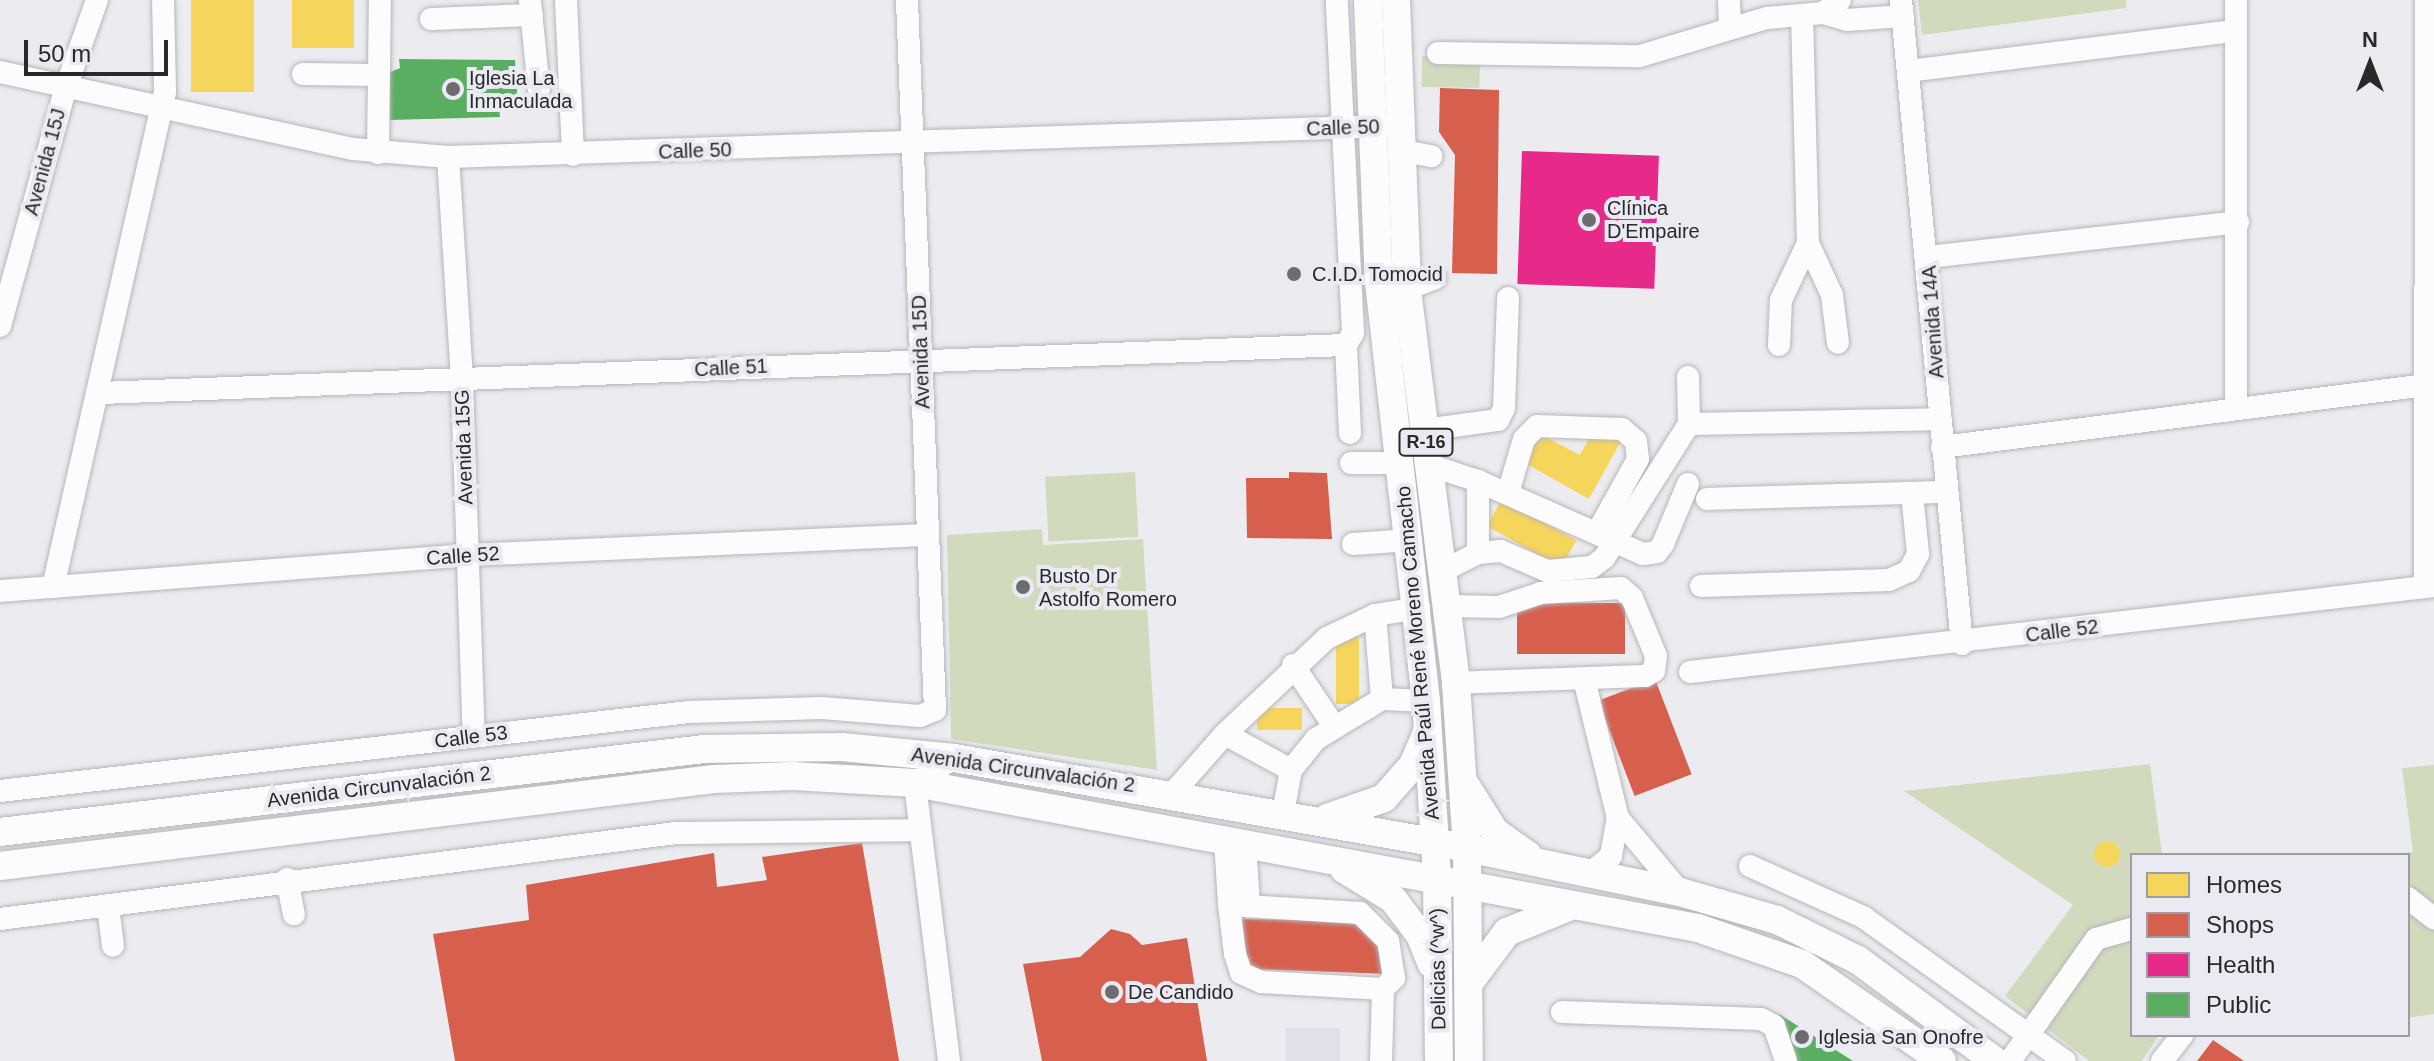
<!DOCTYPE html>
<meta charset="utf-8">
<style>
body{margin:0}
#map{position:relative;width:2434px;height:1061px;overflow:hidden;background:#ececf0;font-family:Helvetica,sans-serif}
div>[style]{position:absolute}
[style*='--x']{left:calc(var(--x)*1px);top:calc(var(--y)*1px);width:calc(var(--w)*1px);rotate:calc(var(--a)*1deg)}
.built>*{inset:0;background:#e0e0ea;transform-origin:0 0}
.green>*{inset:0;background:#d2dabe;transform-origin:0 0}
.homes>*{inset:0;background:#f6d55c;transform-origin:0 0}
.round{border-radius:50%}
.shops>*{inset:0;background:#d6604d;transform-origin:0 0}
.health>*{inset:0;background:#e7298a;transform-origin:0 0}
.public>*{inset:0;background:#5aae61}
.roads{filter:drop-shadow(0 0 2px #b6b6ba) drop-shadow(0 0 2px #b6b6ba)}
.minor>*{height:22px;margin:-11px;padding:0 11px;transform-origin:11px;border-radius:11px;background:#fcfcfd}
.major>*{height:28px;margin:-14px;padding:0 14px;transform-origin:14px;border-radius:14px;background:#fcfcfd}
.dots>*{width:22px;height:22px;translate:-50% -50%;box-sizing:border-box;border:4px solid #eaeaf2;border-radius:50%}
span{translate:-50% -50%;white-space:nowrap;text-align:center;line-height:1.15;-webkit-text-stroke:8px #eaeaf2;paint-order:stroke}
.shield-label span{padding:2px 6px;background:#eaeaf2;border:2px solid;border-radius:6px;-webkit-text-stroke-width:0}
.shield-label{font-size:18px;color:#29292c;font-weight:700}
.poi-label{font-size:20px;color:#29292c}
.left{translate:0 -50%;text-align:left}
.street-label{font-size:20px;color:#29292c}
.legend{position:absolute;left:2130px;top:853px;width:280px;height:184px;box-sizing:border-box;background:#eaeaf2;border:2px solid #9d9da3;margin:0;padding:10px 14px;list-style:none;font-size:24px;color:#29292c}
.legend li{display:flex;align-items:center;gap:16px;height:40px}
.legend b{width:40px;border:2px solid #9d9da3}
.north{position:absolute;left:2330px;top:24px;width:80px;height:80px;-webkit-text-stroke:6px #eaeaf2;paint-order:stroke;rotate:0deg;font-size:22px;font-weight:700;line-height:32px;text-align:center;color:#29292c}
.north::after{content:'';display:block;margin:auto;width:28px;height:36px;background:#29292c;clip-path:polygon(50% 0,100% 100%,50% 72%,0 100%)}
.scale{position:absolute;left:24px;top:40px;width:144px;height:36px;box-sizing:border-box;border:4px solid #29292c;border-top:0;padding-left:10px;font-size:24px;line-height:28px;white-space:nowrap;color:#29292c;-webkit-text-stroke:6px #eaeaf2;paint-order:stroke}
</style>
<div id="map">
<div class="built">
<i style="left:1286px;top:1028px;width:54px;height:33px"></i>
</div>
<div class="green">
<i style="clip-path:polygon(1918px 0,2126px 0,2126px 8px,1922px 35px)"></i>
<i style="left:1422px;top:56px;width:58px;height:31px;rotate:1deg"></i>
<i style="left:1135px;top:472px;width:65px;height:90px;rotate:87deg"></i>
<i style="clip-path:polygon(1042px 529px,1043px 545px,1143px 539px,1157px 770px,951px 739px,947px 535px)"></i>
<i style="clip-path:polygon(2150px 764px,2162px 855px,2132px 855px,2132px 1035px,2159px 1035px,2142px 1061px,2089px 1061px,2005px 996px,2073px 905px,1904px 791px)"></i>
<i style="clip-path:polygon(2434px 765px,2434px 1014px,2408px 1018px,2408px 855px,2389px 855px,2413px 852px,2402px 768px)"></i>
</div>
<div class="homes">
<i style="left:191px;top:0;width:63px;height:92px"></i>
<i style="left:292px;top:0;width:62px;height:48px"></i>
<i style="clip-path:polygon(1595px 427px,1622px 439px,1589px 499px,1523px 462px,1536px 432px,1580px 455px)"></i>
<i style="left:1502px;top:499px;width:85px;height:31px;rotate:29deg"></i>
<i style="left:1336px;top:637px;width:23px;height:67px"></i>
<i style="left:1257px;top:708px;width:45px;height:22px"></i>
<i class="round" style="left:2094px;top:841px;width:26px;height:26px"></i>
</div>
<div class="shops">
<i style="clip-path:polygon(1440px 88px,1499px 90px,1497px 274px,1452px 273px,1455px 155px,1439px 132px)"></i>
<i style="clip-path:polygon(1289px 472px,1327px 473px,1332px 539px,1247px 538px,1246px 478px,1289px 478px)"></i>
<i style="left:1517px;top:603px;width:108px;height:51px"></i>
<i style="left:1655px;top:679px;width:102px;height:61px;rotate:69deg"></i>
<i style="clip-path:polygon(862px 843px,899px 1061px,455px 1061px,433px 934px,529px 920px,526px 885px,714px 853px,717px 887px,767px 880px,762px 857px)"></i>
<i style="clip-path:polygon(1243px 919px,1360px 921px,1374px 928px,1388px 974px,1249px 969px,1249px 958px,1236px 958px,1238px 921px)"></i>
<i style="clip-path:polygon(1111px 929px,1130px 934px,1142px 945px,1187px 938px,1207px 1061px,1042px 1061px,1023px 964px,1080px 957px)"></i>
<i style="clip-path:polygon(2213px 1040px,2244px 1061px,2197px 1061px)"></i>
</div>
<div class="health">
<i style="left:1522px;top:151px;width:137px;height:133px;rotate:2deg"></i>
</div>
<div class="public">
<i style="clip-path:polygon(399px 59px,515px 60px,518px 106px,499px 106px,500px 117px,389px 120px,388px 73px,400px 68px)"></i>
<i style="clip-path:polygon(1779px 1014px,1853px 1061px,1795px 1061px)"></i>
</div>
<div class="roads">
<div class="minor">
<i style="--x:566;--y:0;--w:155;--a:87.4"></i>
<i style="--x:1729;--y:0;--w:25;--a:88"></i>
<i style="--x:1901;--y:0;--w:647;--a:84.59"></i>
<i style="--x:2236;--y:0;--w:408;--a:90"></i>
<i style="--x:530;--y:1;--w:88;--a:84.2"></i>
<i style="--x:1823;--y:13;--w:21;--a:-37"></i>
<i style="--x:1802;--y:15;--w:228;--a:88.5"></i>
<i style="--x:1808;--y:243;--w:57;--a:65.2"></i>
<i style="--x:1832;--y:295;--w:48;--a:82.9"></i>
<i style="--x:431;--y:19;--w:101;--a:-2.3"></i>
<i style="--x:1438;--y:53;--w:202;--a:0.9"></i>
<i style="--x:1640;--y:56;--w:133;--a:-16.7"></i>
<i style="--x:1767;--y:18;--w:56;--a:-5.1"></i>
<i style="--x:1823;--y:13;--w:25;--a:16"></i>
<i style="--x:1847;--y:20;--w:56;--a:-4.1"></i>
<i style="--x:1908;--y:71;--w:330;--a:-7"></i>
<i style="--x:0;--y:72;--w:361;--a:12.3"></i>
<i style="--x:353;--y:149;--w:95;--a:4.8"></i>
<i style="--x:448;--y:157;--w:943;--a:-1.88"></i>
<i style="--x:303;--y:74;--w:75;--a:0.8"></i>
<i style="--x:1399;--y:150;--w:33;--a:11"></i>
<i style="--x:378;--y:153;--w:153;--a:-89.3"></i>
<i style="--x:448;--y:157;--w:225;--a:86.4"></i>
<i style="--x:462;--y:382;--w:355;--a:88.1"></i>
<i style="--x:1928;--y:257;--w:312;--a:-6.4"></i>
<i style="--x:1407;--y:289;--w:30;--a:-21"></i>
<i style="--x:0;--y:326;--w:248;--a:-74.6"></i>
<i style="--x:66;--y:87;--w:92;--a:-70.4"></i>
<i style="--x:1346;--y:345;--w:88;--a:87.4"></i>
<i style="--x:1779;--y:345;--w:45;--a:-87.5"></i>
<i style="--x:1781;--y:300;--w:63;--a:-64.7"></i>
<i style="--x:1688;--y:377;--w:47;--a:88.8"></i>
<i style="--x:101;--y:393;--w:1246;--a:-2.21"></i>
<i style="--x:1346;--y:345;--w:14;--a:-60"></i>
<i style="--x:1353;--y:333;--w:333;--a:-92.8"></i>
<i style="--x:1425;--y:430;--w:74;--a:-7.8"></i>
<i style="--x:1498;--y:420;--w:13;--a:-63"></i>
<i style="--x:1504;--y:408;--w:110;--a:-87.9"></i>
<i style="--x:1942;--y:447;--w:496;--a:-7.3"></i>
<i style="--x:1351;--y:463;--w:51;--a:0"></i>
<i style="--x:1429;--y:465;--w:52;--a:18.1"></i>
<i style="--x:1478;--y:481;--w:72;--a:90"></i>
<i style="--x:1478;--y:553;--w:38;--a:153"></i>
<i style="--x:1478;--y:481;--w:180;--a:23.9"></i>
<i style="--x:1643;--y:554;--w:14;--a:-8"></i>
<i style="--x:1657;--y:552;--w:10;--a:-53"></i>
<i style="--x:1663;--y:544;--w:65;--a:-67.4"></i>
<i style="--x:1508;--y:493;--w:56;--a:-73.5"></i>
<i style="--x:1524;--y:439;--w:18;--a:-45"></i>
<i style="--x:1537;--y:426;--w:85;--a:2"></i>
<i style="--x:1622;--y:429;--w:18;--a:41"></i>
<i style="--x:1636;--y:441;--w:18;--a:84"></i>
<i style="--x:1638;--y:459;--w:85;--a:119"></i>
<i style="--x:1707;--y:499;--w:239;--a:-1.7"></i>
<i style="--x:1353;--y:544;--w:58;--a:-3.9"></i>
<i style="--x:1478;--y:553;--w:23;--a:-5"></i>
<i style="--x:1501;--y:551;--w:50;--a:23.5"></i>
<i style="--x:1547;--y:571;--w:45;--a:-5.1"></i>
<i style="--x:1592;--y:567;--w:15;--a:-37"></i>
<i style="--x:1604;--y:558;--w:159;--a:-57.6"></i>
<i style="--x:1689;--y:424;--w:251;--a:-1.1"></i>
<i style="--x:1701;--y:586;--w:188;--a:-1.8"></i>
<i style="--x:1889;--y:580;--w:22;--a:-24"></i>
<i style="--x:1909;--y:571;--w:19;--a:-62"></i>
<i style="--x:1918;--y:554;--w:61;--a:-95.6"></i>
<i style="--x:53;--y:587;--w:508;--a:-77.25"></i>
<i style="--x:165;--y:92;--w:92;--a:-91.2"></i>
<i style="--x:2425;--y:587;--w:587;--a:-89.9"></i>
<i style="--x:0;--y:591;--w:469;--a:-4.4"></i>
<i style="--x:468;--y:555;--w:459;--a:-2.5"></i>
<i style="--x:1448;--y:606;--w:51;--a:1.1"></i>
<i style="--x:1499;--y:607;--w:44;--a:-18.4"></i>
<i style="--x:1541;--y:593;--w:80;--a:-3.6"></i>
<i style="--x:1621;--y:588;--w:15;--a:42"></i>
<i style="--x:1632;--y:598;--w:63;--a:67.5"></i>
<i style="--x:1656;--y:656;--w:15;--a:98"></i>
<i style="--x:1654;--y:671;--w:10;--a:151"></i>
<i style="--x:1645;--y:676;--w:189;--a:177.9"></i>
<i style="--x:1419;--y:608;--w:45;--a:171"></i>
<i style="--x:1375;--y:615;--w:84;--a:85.2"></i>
<i style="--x:1382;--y:699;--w:44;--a:2.6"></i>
<i style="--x:1293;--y:665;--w:73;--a:56.1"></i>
<i style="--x:1690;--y:672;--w:749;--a:-6.59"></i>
<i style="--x:1584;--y:679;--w:143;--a:76.3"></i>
<i style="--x:1225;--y:734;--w:140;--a:-43.3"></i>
<i style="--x:1327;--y:638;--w:53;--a:-25.6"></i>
<i style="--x:1291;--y:770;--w:40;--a:-51"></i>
<i style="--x:1316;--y:739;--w:77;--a:-31.2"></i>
<i style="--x:0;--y:791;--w:694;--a:-6.54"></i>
<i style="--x:689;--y:712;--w:133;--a:-1.7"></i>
<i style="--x:822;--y:708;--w:98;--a:4.7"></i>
<i style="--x:920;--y:716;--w:16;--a:-22"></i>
<i style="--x:935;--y:710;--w:711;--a:-92.26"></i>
<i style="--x:1173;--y:793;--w:79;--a:-48.6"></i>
<i style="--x:1225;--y:734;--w:75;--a:28.6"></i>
<i style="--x:1291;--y:770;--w:44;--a:100.5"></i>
<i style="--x:1225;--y:839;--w:66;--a:86.5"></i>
<i style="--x:1229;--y:905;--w:49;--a:83"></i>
<i style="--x:1235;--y:954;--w:20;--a:72"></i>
<i style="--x:1241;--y:973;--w:22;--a:24"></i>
<i style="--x:1261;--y:982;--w:122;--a:3.3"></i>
<i style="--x:1383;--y:989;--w:16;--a:-45"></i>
<i style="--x:1394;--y:978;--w:37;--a:-99"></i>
<i style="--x:1388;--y:941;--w:40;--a:-135"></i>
<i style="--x:1360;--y:913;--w:131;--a:-176.5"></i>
<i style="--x:1245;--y:843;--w:62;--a:86.3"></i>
<i style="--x:1750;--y:866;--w:124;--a:24.3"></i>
<i style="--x:1863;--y:917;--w:248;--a:35.5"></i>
<i style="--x:1589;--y:874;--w:28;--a:-39"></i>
<i style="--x:1611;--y:856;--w:39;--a:-80"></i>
<i style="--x:1618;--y:818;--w:97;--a:50"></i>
<i style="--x:287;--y:879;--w:36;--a:79"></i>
<i style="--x:2408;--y:898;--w:33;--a:38"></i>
<i style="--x:108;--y:906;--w:40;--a:82.9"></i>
<i style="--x:0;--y:919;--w:681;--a:-7.25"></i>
<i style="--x:676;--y:833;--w:242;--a:-0.7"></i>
<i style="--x:1562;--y:1012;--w:199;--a:2"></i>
<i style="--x:1761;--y:1019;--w:15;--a:28"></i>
<i style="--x:1774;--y:1026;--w:37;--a:71"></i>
<i style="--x:949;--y:1061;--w:280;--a:-97"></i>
<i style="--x:915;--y:783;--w:46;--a:-32.7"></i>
<i style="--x:1381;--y:1061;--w:72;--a:-88.4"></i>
<i style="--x:2010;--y:1061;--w:149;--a:-54.8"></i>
<i style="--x:2096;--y:939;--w:37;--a:-16"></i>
<i style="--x:2162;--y:1061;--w:33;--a:-52"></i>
</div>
<div class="major">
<i style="--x:1368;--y:0;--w:282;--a:87.8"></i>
<i style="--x:1379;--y:282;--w:422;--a:83.6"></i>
<i style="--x:1426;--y:701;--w:175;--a:86.4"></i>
<i style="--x:1437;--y:876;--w:185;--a:89.4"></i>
<i style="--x:1396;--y:0;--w:289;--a:87.8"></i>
<i style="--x:1407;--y:289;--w:397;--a:82.9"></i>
<i style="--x:1456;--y:683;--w:165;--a:86.2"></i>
<i style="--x:1467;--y:848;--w:213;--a:89.5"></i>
<i style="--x:1466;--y:786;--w:54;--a:57.8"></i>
<i style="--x:1495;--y:832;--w:40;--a:34.9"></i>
<i style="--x:1327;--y:818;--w:60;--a:-19.3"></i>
<i style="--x:1384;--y:798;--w:44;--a:-48.7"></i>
<i style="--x:1413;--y:765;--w:33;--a:-67"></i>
<i style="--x:0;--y:832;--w:709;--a:-6.72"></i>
<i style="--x:704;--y:749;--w:138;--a:-0.8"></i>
<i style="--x:842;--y:747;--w:113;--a:5.6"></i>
<i style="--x:954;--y:758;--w:521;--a:9.95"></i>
<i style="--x:1467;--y:848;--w:217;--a:11.7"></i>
<i style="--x:1680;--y:892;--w:101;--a:16.1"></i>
<i style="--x:1777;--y:920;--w:90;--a:26.3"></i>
<i style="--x:1858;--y:960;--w:170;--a:36.4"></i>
<i style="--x:0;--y:866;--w:719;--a:-6.95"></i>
<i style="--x:714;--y:779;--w:79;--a:-2.2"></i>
<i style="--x:793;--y:776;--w:122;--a:3.3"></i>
<i style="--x:915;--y:783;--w:796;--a:10.49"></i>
<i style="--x:1698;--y:928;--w:110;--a:19.1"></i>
<i style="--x:1802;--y:964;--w:170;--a:34.7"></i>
<i style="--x:1344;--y:869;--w:57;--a:31.5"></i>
<i style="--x:1393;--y:899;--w:45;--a:53.1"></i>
<i style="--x:1420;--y:935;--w:31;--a:68"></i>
<i style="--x:1469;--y:983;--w:64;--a:-53.3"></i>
<i style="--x:1507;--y:932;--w:69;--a:-22.1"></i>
</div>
</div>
<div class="dots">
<i style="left:453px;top:89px;background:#6d6d71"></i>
<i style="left:1589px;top:220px;background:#6d6d71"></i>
<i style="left:1294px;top:274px;background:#6d6d71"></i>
<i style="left:1023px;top:587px;background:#6d6d71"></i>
<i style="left:1112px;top:992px;background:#6d6d71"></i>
<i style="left:1802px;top:1037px;background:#6d6d71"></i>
</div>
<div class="shield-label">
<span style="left:1426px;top:442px">R-16</span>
</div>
<div class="poi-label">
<span class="left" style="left:469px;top:90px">Iglesia La<br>Inmaculada</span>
<span class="left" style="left:1607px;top:220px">Clínica<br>D'Empaire</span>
<span class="left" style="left:1312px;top:274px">C.I.D. Tomocid</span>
<span class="left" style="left:1039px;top:588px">Busto Dr<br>Astolfo Romero</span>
<span class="left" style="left:1128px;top:992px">De Candido</span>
<span class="left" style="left:1818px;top:1037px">Iglesia San Onofre</span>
</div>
<div class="street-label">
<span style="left:1343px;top:128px;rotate:-2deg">Calle 50</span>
<span style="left:695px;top:151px;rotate:-2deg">Calle 50</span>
<span style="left:45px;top:162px;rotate:-75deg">Avenida 15J</span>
<span style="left:1933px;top:322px;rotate:-94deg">Avenida 14A</span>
<span style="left:921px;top:352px;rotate:-92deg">Avenida 15D</span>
<span style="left:731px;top:368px;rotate:-3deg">Calle 51</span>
<span style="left:464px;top:447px;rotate:-92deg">Avenida 15G</span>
<span style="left:463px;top:556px;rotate:-4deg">Calle 52</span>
<span style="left:2062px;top:631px;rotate:-7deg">Calle 52</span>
<span style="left:1418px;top:653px;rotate:-95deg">Avenida Paúl René Moreno Camacho</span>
<span style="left:471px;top:737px;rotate:-7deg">Calle 53</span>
<span style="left:1023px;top:770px;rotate:8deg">Avenida Circunvalación 2</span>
<span style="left:379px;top:787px;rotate:-7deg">Avenida Circunvalación 2</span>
<span style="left:1438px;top:969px;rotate:-91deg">Delicias (^w^)</span>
</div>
<ul class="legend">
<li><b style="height:22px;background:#f6d55c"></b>Homes</li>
<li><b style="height:22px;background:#d6604d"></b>Shops</li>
<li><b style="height:22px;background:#e7298a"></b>Health</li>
<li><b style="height:22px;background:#5aae61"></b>Public</li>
</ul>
<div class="north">N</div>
<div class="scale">50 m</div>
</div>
